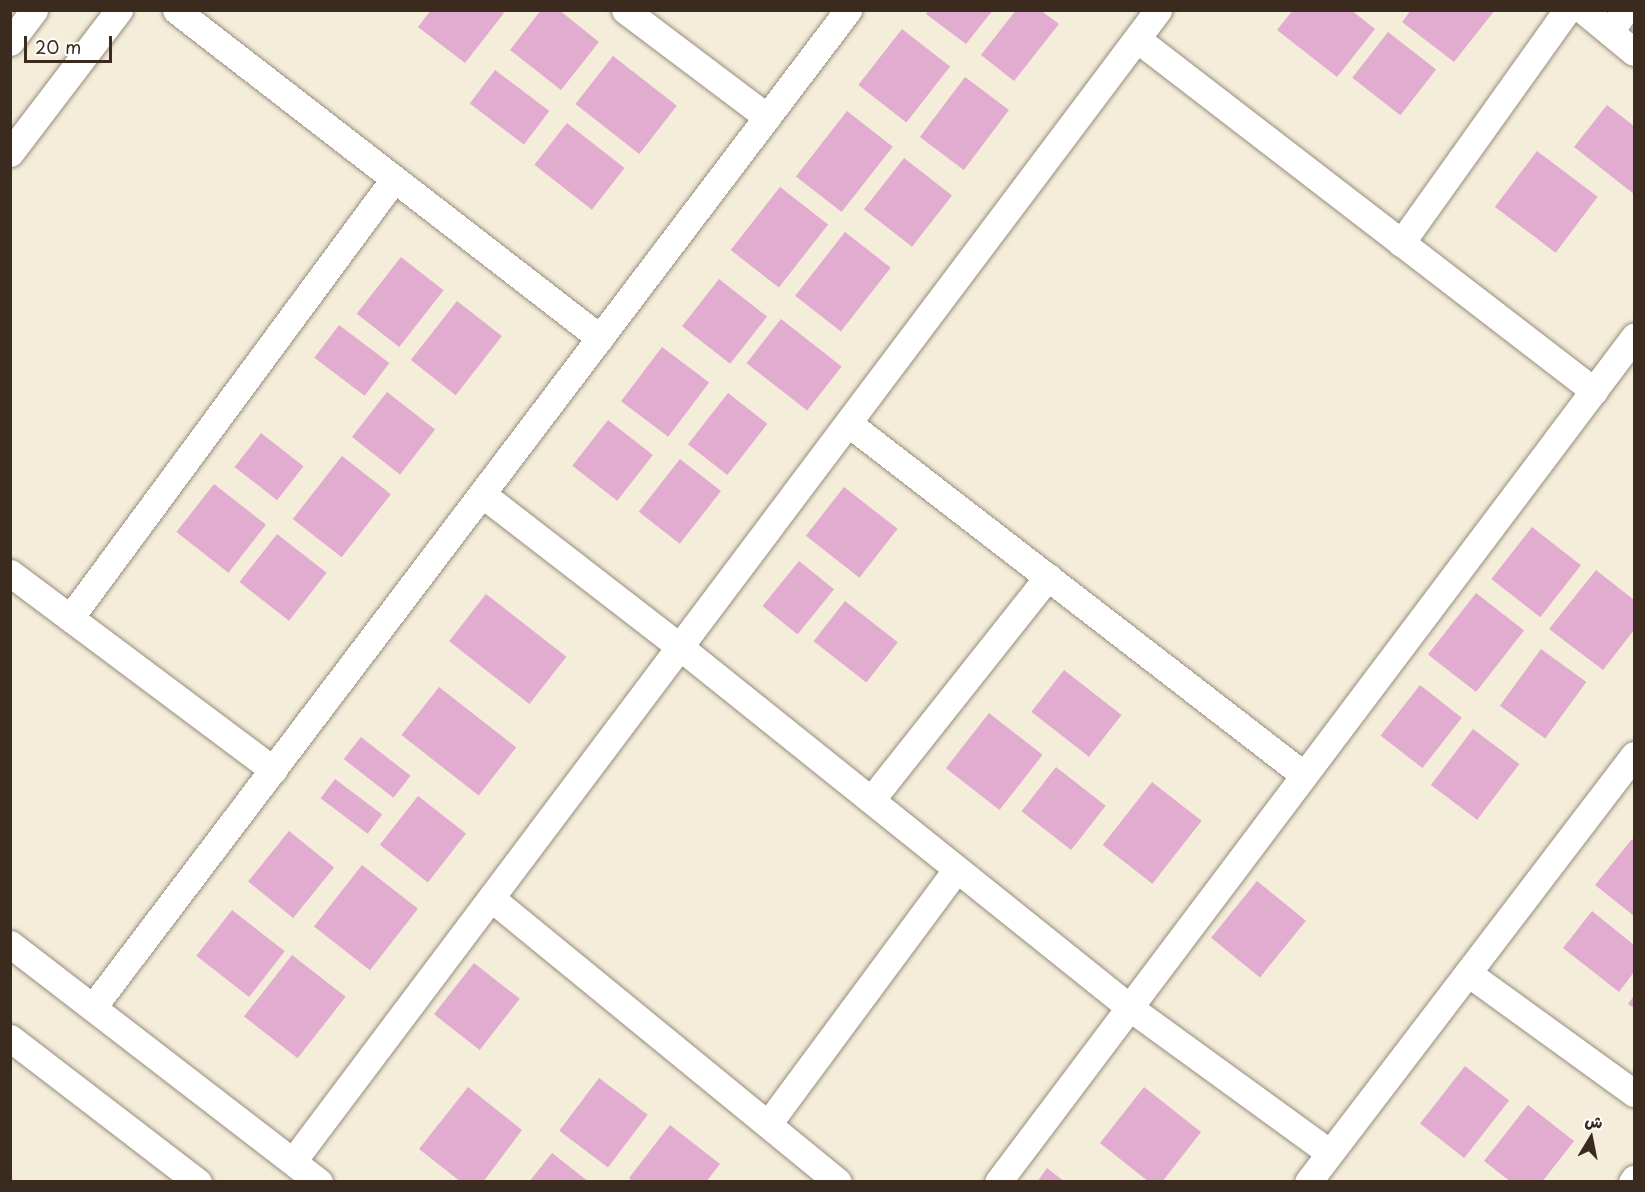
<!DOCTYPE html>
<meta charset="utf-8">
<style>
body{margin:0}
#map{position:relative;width:1645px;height:1192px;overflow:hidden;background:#f4edda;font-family:"Playpen Sans","Playpen Sans Arabic",sans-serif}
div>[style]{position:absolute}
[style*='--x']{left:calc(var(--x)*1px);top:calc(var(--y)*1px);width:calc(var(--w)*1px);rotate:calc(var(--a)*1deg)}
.building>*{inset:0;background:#e2acd0;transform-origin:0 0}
.roads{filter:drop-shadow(0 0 2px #988c7c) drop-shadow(0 0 2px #988c7c)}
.street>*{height:27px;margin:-13.5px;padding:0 13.5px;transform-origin:13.5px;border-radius:13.5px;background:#fff}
span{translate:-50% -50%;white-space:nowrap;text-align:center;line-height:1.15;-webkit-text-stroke:5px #fff;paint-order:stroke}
.frame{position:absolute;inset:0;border:12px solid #3b2a1e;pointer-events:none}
.north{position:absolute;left:1561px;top:1108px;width:60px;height:60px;-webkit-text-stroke:4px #fff;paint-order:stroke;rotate:10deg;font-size:16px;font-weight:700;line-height:24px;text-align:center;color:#3b2a1e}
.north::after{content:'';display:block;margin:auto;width:21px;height:27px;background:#3b2a1e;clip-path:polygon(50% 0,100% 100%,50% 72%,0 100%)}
.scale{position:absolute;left:24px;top:36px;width:88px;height:27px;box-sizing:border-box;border:3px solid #3b2a1e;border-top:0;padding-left:8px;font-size:18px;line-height:21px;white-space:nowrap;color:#3b2a1e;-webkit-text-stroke:4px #fff;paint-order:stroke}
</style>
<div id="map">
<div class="building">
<i style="clip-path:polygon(431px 10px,500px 10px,504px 13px,465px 63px,418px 27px)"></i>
<i style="clip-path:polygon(541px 10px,559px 10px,599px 42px,561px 90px,510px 50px)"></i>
<i style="clip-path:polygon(929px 10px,993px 10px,966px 44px,926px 14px)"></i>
<i style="clip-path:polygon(1016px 10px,1040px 10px,1059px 24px,1014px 81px,981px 55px)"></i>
<i style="clip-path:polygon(1293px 10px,1351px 10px,1375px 29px,1337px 77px,1277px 30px)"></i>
<i style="clip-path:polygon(1411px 10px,1495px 10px,1454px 62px,1402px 22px)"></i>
<i style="left:902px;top:29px;width:61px;height:71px;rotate:38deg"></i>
<i style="left:1388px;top:32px;width:61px;height:58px;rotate:38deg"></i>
<i style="left:613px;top:56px;width:81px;height:61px;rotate:38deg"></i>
<i style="left:495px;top:70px;width:68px;height:42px;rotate:37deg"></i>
<i style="left:965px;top:77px;width:55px;height:75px;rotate:37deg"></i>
<i style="clip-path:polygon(1607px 105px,1634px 126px,1634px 194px,1574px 147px)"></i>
<i style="left:847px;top:111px;width:58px;height:83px;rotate:38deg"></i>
<i style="left:567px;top:123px;width:73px;height:53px;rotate:38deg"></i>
<i style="left:1537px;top:151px;width:76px;height:70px;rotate:37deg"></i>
<i style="left:904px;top:158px;width:61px;height:65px;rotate:38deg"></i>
<i style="left:780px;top:187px;width:61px;height:80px;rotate:38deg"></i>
<i style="left:845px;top:232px;width:58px;height:81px;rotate:38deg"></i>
<i style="left:401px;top:257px;width:54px;height:72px;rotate:38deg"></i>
<i style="left:719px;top:279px;width:61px;height:60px;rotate:38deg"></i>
<i style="left:457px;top:301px;width:57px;height:75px;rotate:38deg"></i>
<i style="left:781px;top:319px;width:77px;height:56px;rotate:38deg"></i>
<i style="left:339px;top:325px;width:63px;height:41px;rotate:37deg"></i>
<i style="left:662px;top:347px;width:59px;height:68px;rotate:37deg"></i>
<i style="left:387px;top:392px;width:61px;height:57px;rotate:38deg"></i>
<i style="left:728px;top:393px;width:50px;height:65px;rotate:38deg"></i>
<i style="left:608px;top:420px;width:57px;height:58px;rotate:38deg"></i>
<i style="left:261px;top:433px;width:54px;height:43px;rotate:38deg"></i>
<i style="left:342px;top:456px;width:62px;height:80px;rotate:38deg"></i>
<i style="left:680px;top:459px;width:52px;height:67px;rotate:38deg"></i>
<i style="left:214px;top:484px;width:66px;height:61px;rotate:38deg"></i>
<i style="left:844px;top:487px;width:68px;height:62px;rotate:38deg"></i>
<i style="left:1532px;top:527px;width:62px;height:66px;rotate:38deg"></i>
<i style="left:277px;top:534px;width:63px;height:61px;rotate:38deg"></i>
<i style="left:799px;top:561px;width:45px;height:58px;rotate:39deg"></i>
<i style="clip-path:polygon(1596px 570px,1634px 600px,1634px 630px,1603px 670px,1549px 629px)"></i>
<i style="left:1476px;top:593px;width:61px;height:78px;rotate:38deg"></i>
<i style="left:486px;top:594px;width:102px;height:60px;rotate:38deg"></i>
<i style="left:845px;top:601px;width:67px;height:51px;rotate:38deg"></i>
<i style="left:1541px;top:649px;width:56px;height:70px;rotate:36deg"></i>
<i style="left:1064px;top:670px;width:73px;height:53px;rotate:38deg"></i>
<i style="left:1420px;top:685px;width:53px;height:64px;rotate:38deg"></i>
<i style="left:439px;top:687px;width:98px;height:61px;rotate:38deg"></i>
<i style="left:989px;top:713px;width:68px;height:70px;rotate:38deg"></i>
<i style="left:1473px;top:729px;width:58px;height:70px;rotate:37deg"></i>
<i style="left:361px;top:737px;width:63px;height:28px;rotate:38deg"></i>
<i style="left:1056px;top:767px;width:63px;height:56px;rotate:38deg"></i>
<i style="left:335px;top:779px;width:59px;height:24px;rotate:37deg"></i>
<i style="left:1152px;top:782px;width:63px;height:80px;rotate:38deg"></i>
<i style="left:418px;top:796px;width:61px;height:62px;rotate:38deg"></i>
<i style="left:289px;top:831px;width:58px;height:65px;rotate:39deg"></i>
<i style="clip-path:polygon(1632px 839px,1634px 841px,1634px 916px,1595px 885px)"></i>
<i style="left:362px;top:865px;width:71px;height:78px;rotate:38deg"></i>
<i style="left:1257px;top:881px;width:63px;height:73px;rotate:39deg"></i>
<i style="left:232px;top:910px;width:67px;height:58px;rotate:38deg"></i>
<i style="clip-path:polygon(1592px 911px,1634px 945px,1634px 972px,1619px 992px,1563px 948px)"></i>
<i style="left:292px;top:955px;width:68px;height:78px;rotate:38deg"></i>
<i style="left:474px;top:963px;width:58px;height:65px;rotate:38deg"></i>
<i style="clip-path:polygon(1634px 996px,1634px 1008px,1628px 1004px)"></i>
<i style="left:1465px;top:1066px;width:56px;height:73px;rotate:38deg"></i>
<i style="left:599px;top:1078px;width:61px;height:66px;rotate:37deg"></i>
<i style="clip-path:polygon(468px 1087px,522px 1130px,483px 1182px,461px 1182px,419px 1149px)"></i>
<i style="clip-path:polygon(1144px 1087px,1201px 1132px,1162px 1182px,1149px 1182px,1100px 1143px)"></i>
<i style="clip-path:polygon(1528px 1105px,1574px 1141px,1542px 1182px,1511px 1182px,1484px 1161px)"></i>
<i style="clip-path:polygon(670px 1125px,720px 1164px,706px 1182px,633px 1182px,629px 1178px)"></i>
<i style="clip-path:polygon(552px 1153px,589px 1182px,529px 1182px)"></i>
<i style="clip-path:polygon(1047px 1168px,1065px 1182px,1037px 1182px)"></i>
</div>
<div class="roads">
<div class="street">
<i style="--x:176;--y:10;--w:536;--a:37.72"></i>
<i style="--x:625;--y:10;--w:178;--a:37"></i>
<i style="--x:1583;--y:10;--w:66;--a:39.5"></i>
<i style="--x:1610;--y:32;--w:27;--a:-56"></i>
<i style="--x:1137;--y:39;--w:577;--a:37.6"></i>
<i style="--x:10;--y:42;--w:40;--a:-53"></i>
<i style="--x:10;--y:153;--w:180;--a:-52.7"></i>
<i style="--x:1401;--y:243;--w:286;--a:-54.5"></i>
<i style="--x:848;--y:423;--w:576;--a:37.67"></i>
<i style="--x:482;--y:494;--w:250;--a:37.7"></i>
<i style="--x:680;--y:647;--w:576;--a:38.72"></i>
<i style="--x:1129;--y:1007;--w:248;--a:36"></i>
<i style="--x:10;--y:573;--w:329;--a:36.8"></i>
<i style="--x:70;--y:618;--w:546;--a:-53.57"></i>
<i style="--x:871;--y:800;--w:285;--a:-51.6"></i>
<i style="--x:491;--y:898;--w:448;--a:39.3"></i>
<i style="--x:10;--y:944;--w:390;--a:37.6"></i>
<i style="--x:1468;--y:973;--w:205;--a:35.9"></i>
<i style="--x:93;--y:1007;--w:1251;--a:-52.86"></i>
<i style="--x:10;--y:1038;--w:237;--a:37.5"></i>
<i style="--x:768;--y:1124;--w:317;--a:-53.5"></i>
<i style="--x:293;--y:1161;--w:1440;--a:-53.07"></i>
<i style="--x:998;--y:1182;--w:1058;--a:-53.03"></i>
<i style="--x:1308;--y:1182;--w:537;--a:-52.64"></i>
<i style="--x:1632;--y:1182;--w:4;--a:-56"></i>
</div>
</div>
<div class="frame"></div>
<div class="north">ش</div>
<div class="scale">20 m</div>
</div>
